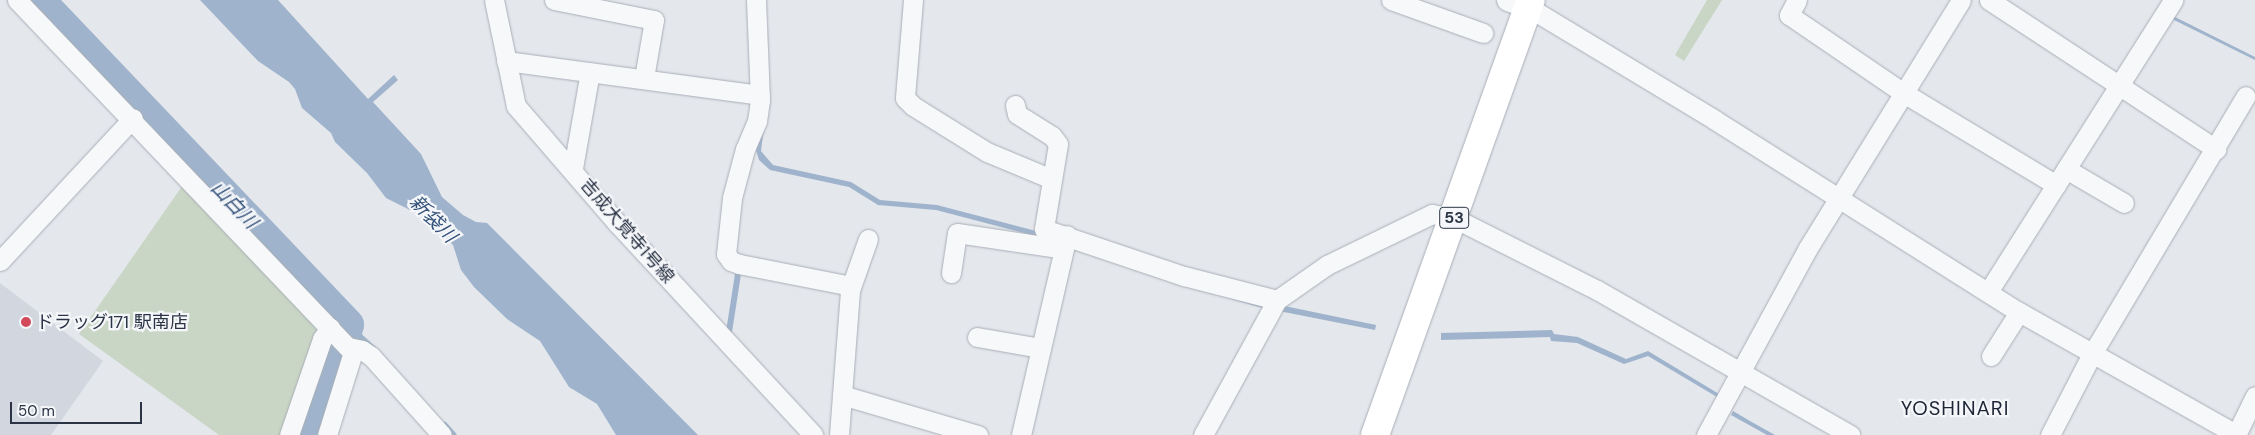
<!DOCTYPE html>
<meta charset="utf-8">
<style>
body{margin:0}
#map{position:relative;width:2255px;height:435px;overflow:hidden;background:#e4e7ec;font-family:"DM Sans","Noto Sans JP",sans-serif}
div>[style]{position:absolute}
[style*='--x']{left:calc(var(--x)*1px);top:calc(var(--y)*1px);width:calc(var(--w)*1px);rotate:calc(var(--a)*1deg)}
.built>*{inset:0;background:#d2d6de}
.green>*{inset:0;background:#c9d6c5}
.water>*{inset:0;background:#9fb4cc}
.stream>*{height:5.5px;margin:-2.75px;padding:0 2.75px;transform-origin:2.75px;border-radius:2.75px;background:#9fb4cc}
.river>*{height:32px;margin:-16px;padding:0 16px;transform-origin:16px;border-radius:16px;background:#9fb4cc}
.roads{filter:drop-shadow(0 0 1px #a9aeb7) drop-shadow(0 0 1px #a9aeb7)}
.minor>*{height:19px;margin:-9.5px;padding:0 9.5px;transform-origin:9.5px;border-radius:9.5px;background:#f7f8fa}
.tertiary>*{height:22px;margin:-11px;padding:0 11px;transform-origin:11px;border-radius:11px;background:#f7f8fa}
.trunk>*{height:28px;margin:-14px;padding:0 14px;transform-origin:14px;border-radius:14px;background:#fff}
.dots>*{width:14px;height:14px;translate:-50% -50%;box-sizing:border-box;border:2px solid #f4f6f9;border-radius:50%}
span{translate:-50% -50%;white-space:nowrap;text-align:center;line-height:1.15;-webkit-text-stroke:4.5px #f4f6f9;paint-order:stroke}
.shield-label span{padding:1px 4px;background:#f4f6f9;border:1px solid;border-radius:4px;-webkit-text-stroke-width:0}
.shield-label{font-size:16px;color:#2b3445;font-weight:700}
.street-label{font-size:18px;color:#2b3445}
.poi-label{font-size:18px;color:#2b3445}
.left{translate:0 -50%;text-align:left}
.water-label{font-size:19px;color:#34527a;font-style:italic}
.quarter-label{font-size:20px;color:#1d2536;letter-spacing:1px}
.scale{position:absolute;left:10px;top:402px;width:132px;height:22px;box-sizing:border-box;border:2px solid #2b3445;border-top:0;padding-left:6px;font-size:15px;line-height:18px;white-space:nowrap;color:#2b3445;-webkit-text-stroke:4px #f4f6f9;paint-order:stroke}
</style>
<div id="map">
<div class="built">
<i style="clip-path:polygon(0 283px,103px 361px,51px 435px,0 435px)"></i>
</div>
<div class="green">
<i style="clip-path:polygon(1707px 0,1722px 0,1684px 61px,1675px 55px)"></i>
<i style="clip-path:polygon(185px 182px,316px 325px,316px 336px,282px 435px,219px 435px,79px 334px)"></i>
</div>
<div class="water">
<i style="clip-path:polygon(200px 0,278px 0,368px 99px,394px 75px,398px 80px,373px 102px,421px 154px,442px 197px,463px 215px,476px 222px,487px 223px,698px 435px,616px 435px,597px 404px,569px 387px,540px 341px,507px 319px,474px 287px,461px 270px,453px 245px,424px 217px,386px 198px,367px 173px,335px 142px,331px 133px,302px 108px,295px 89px,289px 82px,258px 61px)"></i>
<i style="clip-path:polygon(2173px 16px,2255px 57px,2255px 60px,2172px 19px)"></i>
<i style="clip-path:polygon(767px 104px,761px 151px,773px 165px,851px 182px,880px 200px,937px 205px,1040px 232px,1039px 237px,936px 210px,878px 205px,849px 187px,770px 170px,759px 160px,755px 147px)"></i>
<i style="clip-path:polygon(1184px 285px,1376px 325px,1375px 330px,1259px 307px)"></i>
<i style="clip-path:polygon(1552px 330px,1554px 334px,1578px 337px,1626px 359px,1648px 351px,1719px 394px,1717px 397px,1648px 356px,1624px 364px,1577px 343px,1551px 341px,1550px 337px,1441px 340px,1441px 333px)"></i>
<i style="clip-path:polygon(1733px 411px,1750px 421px,1775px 435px,1767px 435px,1731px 415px)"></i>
</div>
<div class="stream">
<i style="--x:348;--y:325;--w:35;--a:43"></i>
<i style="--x:729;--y:332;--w:65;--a:-81.1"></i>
<i style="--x:445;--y:425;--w:13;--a:48"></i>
</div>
<div class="river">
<i style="--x:39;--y:0;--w:448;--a:46.4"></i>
<i style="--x:348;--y:325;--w:57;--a:106.2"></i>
<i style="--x:332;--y:380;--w:7;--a:135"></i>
<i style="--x:327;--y:385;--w:53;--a:109.8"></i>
</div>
<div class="roads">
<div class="minor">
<i style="--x:17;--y:0;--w:480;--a:46.4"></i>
<i style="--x:348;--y:347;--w:14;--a:12"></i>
<i style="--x:362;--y:350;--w:11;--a:34"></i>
<i style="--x:371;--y:356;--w:106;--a:48.1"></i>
<i style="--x:494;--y:0;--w:108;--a:78.3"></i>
<i style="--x:516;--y:106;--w:155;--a:49.2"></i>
<i style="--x:617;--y:223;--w:289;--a:47.2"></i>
<i style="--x:554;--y:0;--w:102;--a:11.3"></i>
<i style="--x:654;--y:20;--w:59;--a:99.8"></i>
<i style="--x:756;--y:0;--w:100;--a:87.7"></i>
<i style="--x:760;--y:100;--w:21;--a:98"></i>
<i style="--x:757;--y:121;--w:30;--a:113"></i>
<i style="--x:745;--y:149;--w:51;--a:104.9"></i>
<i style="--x:732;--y:198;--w:56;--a:96.1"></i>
<i style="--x:726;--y:254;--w:9;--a:54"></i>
<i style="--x:731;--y:261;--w:9;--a:21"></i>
<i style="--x:739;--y:264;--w:114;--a:11.1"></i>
<i style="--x:913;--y:0;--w:98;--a:94.7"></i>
<i style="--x:905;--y:98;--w:11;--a:45"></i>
<i style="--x:913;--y:106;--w:87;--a:31.9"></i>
<i style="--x:987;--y:152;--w:70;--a:22.6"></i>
<i style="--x:1391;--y:0;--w:98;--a:19.7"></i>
<i style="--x:1797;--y:0;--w:17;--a:118"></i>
<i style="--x:1789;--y:15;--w:137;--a:34.3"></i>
<i style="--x:1902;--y:92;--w:180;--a:31.1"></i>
<i style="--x:1989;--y:0;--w:272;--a:33.3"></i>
<i style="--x:1528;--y:7;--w:218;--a:31.1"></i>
<i style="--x:1715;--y:120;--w:360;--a:32.3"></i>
<i style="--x:2019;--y:312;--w:250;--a:29.4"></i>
<i style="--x:506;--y:61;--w:256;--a:7.6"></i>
<i style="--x:1015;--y:105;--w:9;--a:77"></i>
<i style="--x:1017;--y:114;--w:41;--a:32.2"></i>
<i style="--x:1052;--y:136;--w:10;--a:53"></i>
<i style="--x:1058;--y:144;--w:86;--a:99.4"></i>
<i style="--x:1044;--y:229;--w:148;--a:18.6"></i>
<i style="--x:1184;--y:276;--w:96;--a:14.5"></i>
<i style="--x:573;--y:168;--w:97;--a:-80"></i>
<i style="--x:2066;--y:169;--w:67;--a:30.4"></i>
<i style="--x:0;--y:261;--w:195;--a:-47.1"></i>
<i style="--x:951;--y:273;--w:40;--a:-81.5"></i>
<i style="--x:957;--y:233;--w:108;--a:8.5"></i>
<i style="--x:1988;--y:292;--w:346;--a:-57.6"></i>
<i style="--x:977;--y:337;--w:65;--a:9.8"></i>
<i style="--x:1991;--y:356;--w:52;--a:-57.5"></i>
<i style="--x:842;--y:395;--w:105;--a:-85.6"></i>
<i style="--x:850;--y:290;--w:54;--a:-70.6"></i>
<i style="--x:289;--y:435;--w:102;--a:-71"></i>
<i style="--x:322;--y:339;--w:14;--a:-54"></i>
<i style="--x:327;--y:435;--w:90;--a:-72.6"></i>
<i style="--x:839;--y:435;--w:40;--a:-85.7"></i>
<i style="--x:842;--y:395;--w:142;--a:16.4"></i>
<i style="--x:1021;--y:435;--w:205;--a:-77"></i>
<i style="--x:1203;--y:435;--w:154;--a:-61.3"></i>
<i style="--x:1277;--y:300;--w:61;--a:-35"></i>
<i style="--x:1327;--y:265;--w:117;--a:-25.9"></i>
<i style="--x:1432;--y:214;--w:22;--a:10"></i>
<i style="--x:1454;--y:218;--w:160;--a:26.7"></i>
<i style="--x:1597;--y:290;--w:292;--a:29.8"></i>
<i style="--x:1706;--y:435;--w:213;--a:-61.4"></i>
<i style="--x:1808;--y:248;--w:291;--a:-58.3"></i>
<i style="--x:2050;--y:435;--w:91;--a:-62.6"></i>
<i style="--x:2092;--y:354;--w:300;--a:-59.2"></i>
<i style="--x:2236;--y:435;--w:43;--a:-64"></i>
</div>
<div class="tertiary">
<i style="--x:1508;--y:0;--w:21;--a:19"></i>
</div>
<div class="trunk">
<i style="--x:1375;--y:435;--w:462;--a:-70.3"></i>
</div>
</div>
<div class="dots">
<i style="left:26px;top:322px;background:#d1495b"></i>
</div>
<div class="shield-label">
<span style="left:1454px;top:218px">53</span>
</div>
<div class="street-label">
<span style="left:627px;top:231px;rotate:49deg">吉成大覚寺1号線</span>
</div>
<div class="poi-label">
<span class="left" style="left:36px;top:322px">ドラッグ171 駅南店</span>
</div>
<div class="water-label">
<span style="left:234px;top:205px;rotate:46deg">山白川</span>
<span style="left:433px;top:219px;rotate:46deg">新袋川</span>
</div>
<div class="quarter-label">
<span style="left:1955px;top:408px">YOSHINARI</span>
</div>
<div class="scale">50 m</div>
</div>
